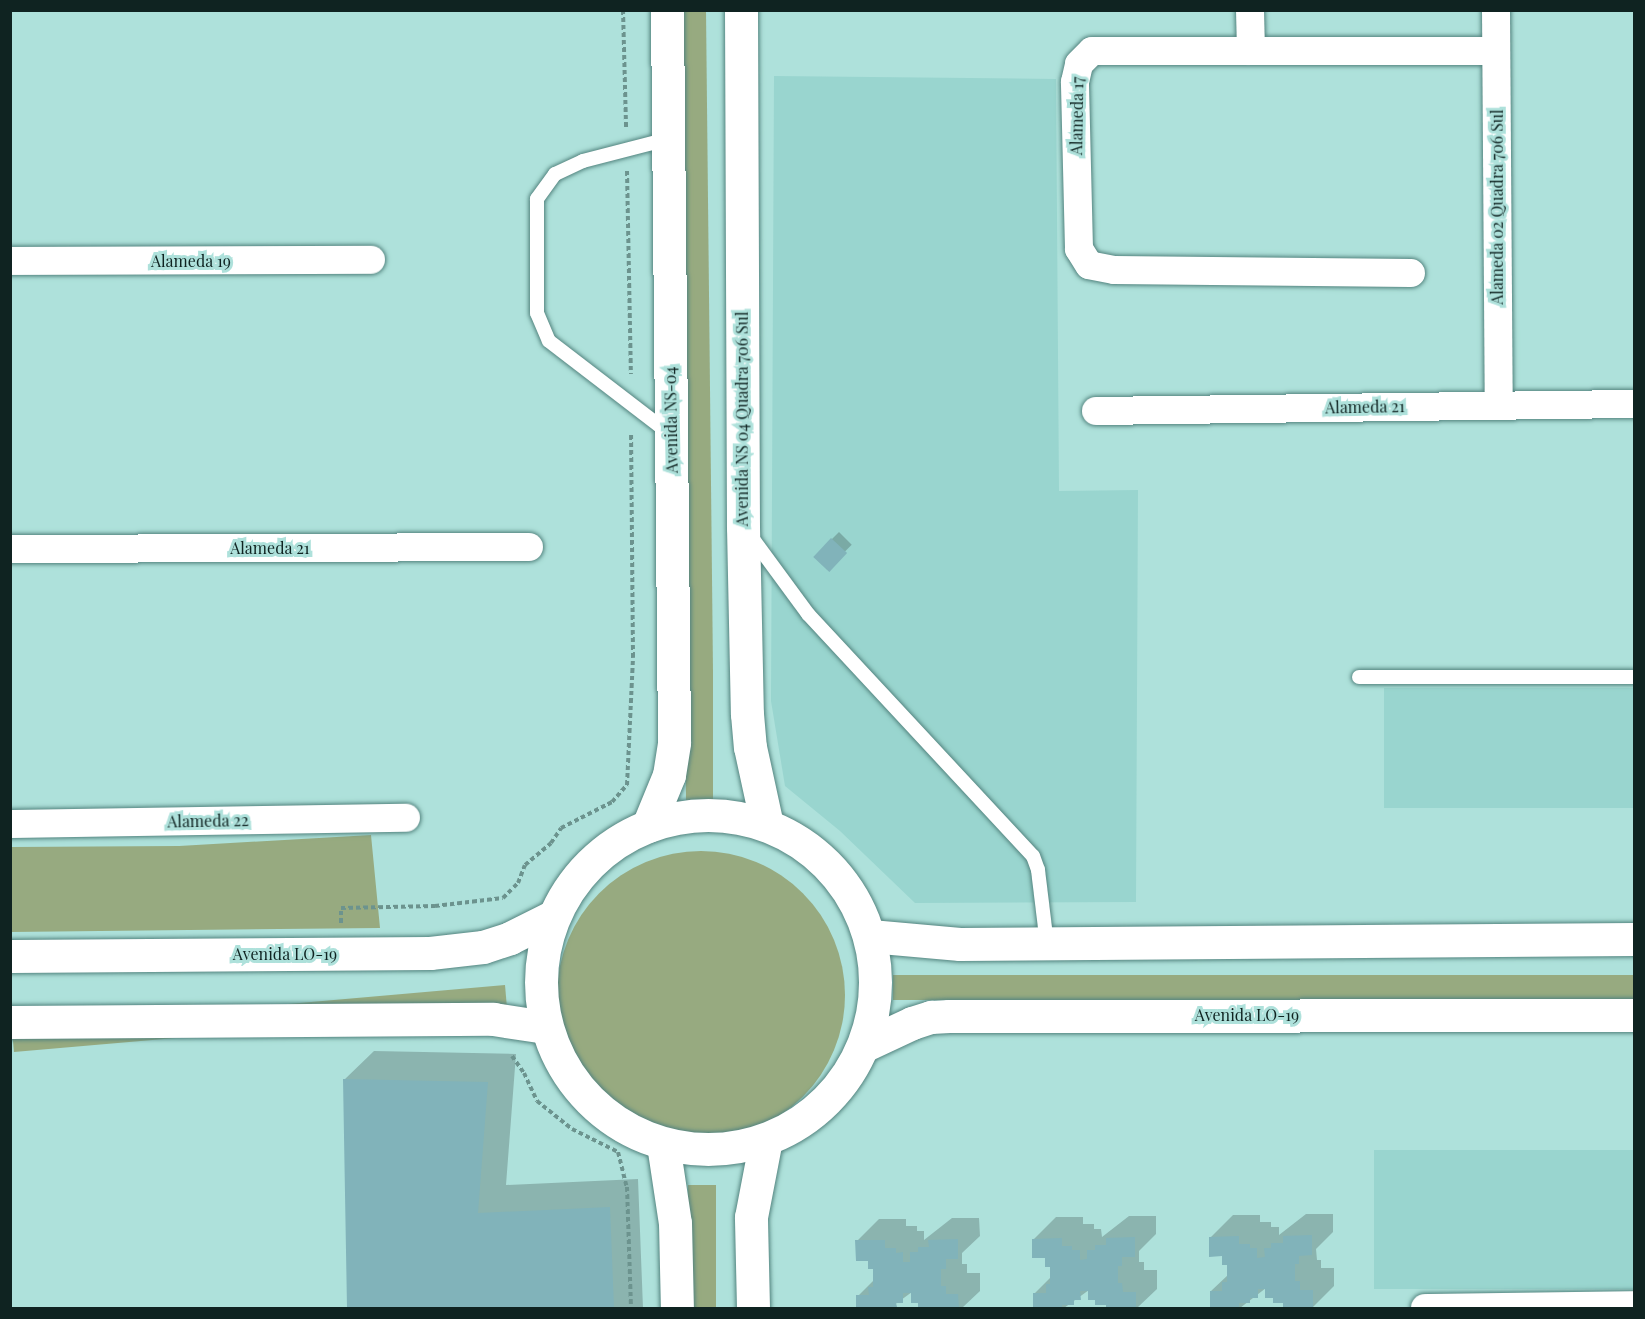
<!DOCTYPE html>
<style>
body{margin:0}
#map{position:relative;width:1645px;height:1319px;overflow:hidden;background:#aee1db;font-family:"Playfair Display",serif}
div>[style]{position:absolute}
[style*='--x']{left:calc(var(--x)*1px);top:calc(var(--y)*1px);width:calc(var(--w)*1px);rotate:calc(var(--a)*1deg)}
.built>*{inset:0;background:#99d5cf;transform-origin:0 0}
.green>*{inset:0;background:#97aa80;transform-origin:0 0}
.round{border-radius:50%}
.shadow>*{inset:0;background:#0003;transform-origin:0 0}
.building>*{inset:0;background:#81b3ba;transform-origin:0 0}
.path>*{height:4px;margin-top:-2px;transform-origin:0;background:repeating-linear-gradient(90deg,#6c938e 0 4.5px,transparent 0 7.5px)}
.roads{filter:drop-shadow(0 0 2px #53847f) drop-shadow(0 0 2px #53847f)}
.service>*{height:14px;margin:-7px;padding:0 7px;transform-origin:7px;border-radius:7px;background:#fff}
.minor>*{height:28px;margin:-14px;padding:0 14px;transform-origin:14px;border-radius:14px;background:#fff}
.tertiary>*{height:33px;margin:-16.5px;padding:0 16.5px;transform-origin:16.5px;border-radius:16.5px;background:#fff}
.secondary>*{height:33px;margin:-16.5px;padding:0 16.5px;transform-origin:16.5px;border-radius:16.5px;background:#fff}
.secondary>.ring{margin:-16.5px;padding:0;box-sizing:content-box;background:none;border:33px solid #fff;border-radius:50%}
span{translate:-50% -50%;white-space:nowrap;text-align:center;line-height:1.15;-webkit-text-stroke:6px #aee1db;paint-order:stroke}
.street-label{font-size:16px;color:#0f2321}
.frame{position:absolute;inset:0;border:12px solid #0f2321;pointer-events:none}
</style>
<div id="map">
<div class="built">
<i style="clip-path:polygon(774px 76px,1056px 79px,1059px 491px,1138px 490px,1136px 902px,915px 903px,840px 831px,785px 786px,771px 701px)"></i>
<i style="left:1634px;top:688px;width:120px;height:250px;rotate:90deg"></i>
<i style="left:1634px;top:1150px;width:139px;height:260px;rotate:90deg"></i>
</div>
<div class="green">
<i style="clip-path:polygon(678px 11px,706px 11px,713px 671px,713px 799px,686px 800px)"></i>
<i style="clip-path:polygon(371px 835px,380px 928px,11px 932px,11px 847px,179px 846px)"></i>
<i class="round" style="left:557px;top:851px;width:288px;height:288px"></i>
<i style="left:1634px;top:975px;width:25px;height:741px;rotate:90deg"></i>
<i style="left:505px;top:985px;width:24px;height:495px;rotate:85deg"></i>
<i style="left:716px;top:1185px;width:123px;height:28px;rotate:90deg"></i>
</div>
<div class="shadow">
<i style="left:839px;top:532px;width:18px;height:35px;rotate:45deg"></i>
<i style="clip-path:polygon(374px 1051px,516px 1054px,506px 1185px,638px 1179px,643px 1308px,349px 1308px,345px 1079px)"></i>
<i style="clip-path:polygon(1306px 1214px,1333px 1214px,1333px 1232px,1316px 1249px,1317px 1260px,1321px 1260px,1321px 1268px,1334px 1268px,1334px 1286px,1312px 1308px,1285px 1308px,1284px 1302px,1274px 1297px,1266px 1288px,1240px 1308px,1212px 1308px,1211px 1291px,1229px 1274px,1229px 1263px,1211px 1237px,1233px 1215px,1260px 1215px,1260px 1222px,1271px 1222px,1271px 1227px,1279px 1227px,1279px 1235px)"></i>
<i style="clip-path:polygon(1129px 1216px,1156px 1216px,1156px 1234px,1139px 1251px,1139px 1262px,1144px 1262px,1144px 1270px,1157px 1270px,1157px 1289px,1137px 1308px,1108px 1308px,1108px 1304px,1097px 1299px,1089px 1290px,1064px 1308px,1034px 1308px,1034px 1294px,1052px 1276px,1052px 1265px,1034px 1239px,1056px 1217px,1083px 1217px,1083px 1224px,1094px 1224px,1094px 1229px,1101px 1229px,1102px 1237px)"></i>
<i style="clip-path:polygon(952px 1218px,979px 1218px,980px 1236px,962px 1253px,962px 1264px,967px 1264px,967px 1273px,980px 1273px,980px 1291px,962px 1308px,931px 1308px,931px 1305px,912px 1292px,890px 1308px,858px 1308px,858px 1296px,875px 1279px,874px 1268px,857px 1241px,879px 1219px,906px 1219px,906px 1226px,917px 1226px,917px 1231px,924px 1231px,924px 1240px)"></i>
</div>
<div class="building">
<i style="left:831px;top:538px;width:22px;height:26px;rotate:43deg"></i>
<i style="clip-path:polygon(343px 1079px,488px 1082px,478px 1213px,610px 1207px,614px 1308px,347px 1308px)"></i>
<i style="clip-path:polygon(1312px 1235px,1312px 1255px,1299px 1256px,1299px 1264px,1295px 1264px,1295px 1281px,1300px 1281px,1300px 1290px,1313px 1290px,1313px 1308px,1283px 1308px,1283px 1303px,1273px 1303px,1273px 1298px,1265px 1298px,1265px 1289px,1258px 1289px,1258px 1298px,1250px 1298px,1250px 1303px,1239px 1303px,1239px 1308px,1210px 1308px,1210px 1291px,1222px 1291px,1222px 1282px,1227px 1282px,1227px 1265px,1222px 1265px,1222px 1256px,1209px 1257px,1209px 1237px,1239px 1236px,1239px 1244px,1250px 1244px,1250px 1248px,1257px 1248px,1257px 1258px,1265px 1257px,1264px 1248px,1271px 1248px,1271px 1243px,1283px 1243px,1283px 1236px)"></i>
<i style="clip-path:polygon(1135px 1237px,1135px 1257px,1122px 1257px,1122px 1266px,1118px 1266px,1118px 1283px,1122px 1283px,1123px 1292px,1136px 1292px,1136px 1308px,1106px 1308px,1106px 1305px,1095px 1305px,1095px 1300px,1088px 1300px,1088px 1291px,1080px 1291px,1081px 1300px,1074px 1300px,1074px 1305px,1062px 1305px,1062px 1308px,1033px 1308px,1033px 1293px,1046px 1293px,1046px 1284px,1050px 1284px,1050px 1267px,1045px 1267px,1045px 1258px,1032px 1258px,1032px 1239px,1062px 1238px,1062px 1246px,1072px 1246px,1072px 1250px,1080px 1250px,1080px 1260px,1087px 1259px,1087px 1250px,1095px 1250px,1095px 1245px,1106px 1245px,1106px 1238px)"></i>
<i style="clip-path:polygon(958px 1239px,958px 1259px,946px 1259px,946px 1269px,941px 1269px,941px 1286px,946px 1286px,946px 1294px,958px 1294px,959px 1308px,918px 1307px,918px 1303px,911px 1303px,911px 1293px,903px 1293px,903px 1303px,896px 1303px,897px 1307px,856px 1308px,856px 1295px,869px 1295px,868px 1287px,873px 1287px,873px 1269px,868px 1269px,868px 1261px,856px 1261px,855px 1240px,885px 1240px,885px 1248px,896px 1248px,896px 1253px,903px 1252px,903px 1262px,910px 1262px,910px 1252px,918px 1252px,918px 1247px,929px 1247px,928px 1240px)"></i>
</div>
<div class="path">
<i style="--x:623;--y:10;--w:118;--a:88.5"></i>
<i style="--x:627;--y:171;--w:203;--a:88.9"></i>
<i style="--x:341;--y:923;--w:15;--a:-90"></i>
<i style="--x:341;--y:908;--w:94;--a:-1.2"></i>
<i style="--x:435;--y:906;--w:68;--a:-6.7"></i>
<i style="--x:503;--y:898;--w:21;--a:-45"></i>
<i style="--x:518;--y:883;--w:19;--a:-69"></i>
<i style="--x:525;--y:865;--w:34;--a:-40"></i>
<i style="--x:551;--y:843;--w:18;--a:-56"></i>
<i style="--x:561;--y:828;--w:57;--a:-27"></i>
<i style="--x:612;--y:802;--w:23;--a:-49"></i>
<i style="--x:627;--y:785;--w:128;--a:-87.3"></i>
<i style="--x:633;--y:657;--w:225;--a:-90.5"></i>
<i style="--x:512;--y:1056;--w:21;--a:55"></i>
<i style="--x:524;--y:1073;--w:31;--a:65"></i>
<i style="--x:537;--y:1101;--w:45;--a:38.7"></i>
<i style="--x:572;--y:1129;--w:51;--a:26.6"></i>
<i style="--x:618;--y:1152;--w:36;--a:76"></i>
<i style="--x:627;--y:1187;--w:121;--a:88.1"></i>
</div>
<div class="roads">
<div class="service">
<i style="--x:668;--y:139;--w:88;--a:165.5"></i>
<i style="--x:583;--y:161;--w:31;--a:155"></i>
<i style="--x:555;--y:174;--w:31;--a:126"></i>
<i style="--x:537;--y:199;--w:114;--a:90"></i>
<i style="--x:537;--y:313;--w:30;--a:67"></i>
<i style="--x:549;--y:341;--w:151;--a:37.5"></i>
<i style="--x:750;--y:535;--w:98;--a:53.7"></i>
<i style="--x:808;--y:614;--w:330;--a:47.1"></i>
<i style="--x:1033;--y:856;--w:15;--a:70"></i>
<i style="--x:1038;--y:870;--w:75;--a:83.1"></i>
<i style="--x:1359;--y:677;--w:275;--a:0"></i>
</div>
<div class="minor">
<i style="--x:1250;--y:10;--w:41;--a:88.6"></i>
<i style="--x:1496;--y:10;--w:394;--a:89.6"></i>
<i style="--x:10;--y:261;--w:361;--a:-0.2"></i>
<i style="--x:1411;--y:273;--w:297;--a:-179.4"></i>
<i style="--x:1114;--y:270;--w:25;--a:-169"></i>
<i style="--x:1089;--y:265;--w:19;--a:-122"></i>
<i style="--x:1079;--y:249;--w:167;--a:-91.4"></i>
<i style="--x:1075;--y:82;--w:18;--a:-77"></i>
<i style="--x:1079;--y:64;--w:18;--a:-45"></i>
<i style="--x:1092;--y:51;--w:404;--a:0"></i>
<i style="--x:1096;--y:411;--w:538;--a:-0.75"></i>
<i style="--x:10;--y:549;--w:519;--a:-0.22"></i>
<i style="--x:10;--y:824;--w:396;--a:-0.9"></i>
<i style="--x:1425;--y:1308;--w:209;--a:-0.8"></i>
</div>
<div class="tertiary">
<i style="--x:741;--y:10;--w:517;--a:89.78"></i>
<i style="--x:743;--y:527;--w:187;--a:88.8"></i>
<i style="--x:747;--y:714;--w:33;--a:85"></i>
<i style="--x:750;--y:747;--w:80;--a:77.7"></i>
<i style="--x:648;--y:826;--w:55;--a:-67.6"></i>
<i style="--x:669;--y:775;--w:33;--a:-81"></i>
<i style="--x:674;--y:742;--w:732;--a:-90.55"></i>
<i style="--x:663;--y:1144;--w:80;--a:81.4"></i>
<i style="--x:675;--y:1223;--w:85;--a:88.7"></i>
<i style="--x:753;--y:1308;--w:91;--a:-91.3"></i>
<i style="--x:751;--y:1217;--w:79;--a:-79.1"></i>
</div>
<div class="secondary">
<i class="ring" style="left:541px;top:815px;width:301px;height:301px"></i>
<i style="--x:870;--y:936;--w:90;--a:5.1"></i>
<i style="--x:960;--y:944;--w:674;--a:-0.43"></i>
<i style="--x:10;--y:956;--w:420;--a:-0.4"></i>
<i style="--x:430;--y:953;--w:53;--a:-6.5"></i>
<i style="--x:483;--y:947;--w:28;--a:-18"></i>
<i style="--x:510;--y:938;--w:47;--a:-26.6"></i>
<i style="--x:10;--y:1022;--w:483;--a:-0.4"></i>
<i style="--x:493;--y:1019;--w:53;--a:8.7"></i>
<i style="--x:865;--y:1045;--w:52;--a:-25.1"></i>
<i style="--x:912;--y:1023;--w:20;--a:-18"></i>
<i style="--x:931;--y:1017;--w:18;--a:-3"></i>
<i style="--x:949;--y:1016;--w:685;--a:-0.08"></i>
</div>
</div>
<div class="street-label">
<span style="left:1077px;top:116px;rotate:-89deg">Alameda 17</span>
<span style="left:1497px;top:207px;rotate:-90deg">Alameda 02 Quadra 706 Sul</span>
<span style="left:191px;top:261px">Alameda 19</span>
<span style="left:1365px;top:407px;rotate:-1deg">Alameda 21</span>
<span style="left:742px;top:419px;rotate:-90deg">Avenida NS 04 Quadra 706 Sul</span>
<span style="left:671px;top:420px;rotate:-91deg">Avenida NS-04</span>
<span style="left:270px;top:548px">Alameda 21</span>
<span style="left:208px;top:821px;rotate:-1deg">Alameda 22</span>
<span style="left:285px;top:954px">Avenida LO-19</span>
<span style="left:1247px;top:1015px">Avenida LO-19</span>
</div>
<div class="frame"></div>
</div>
